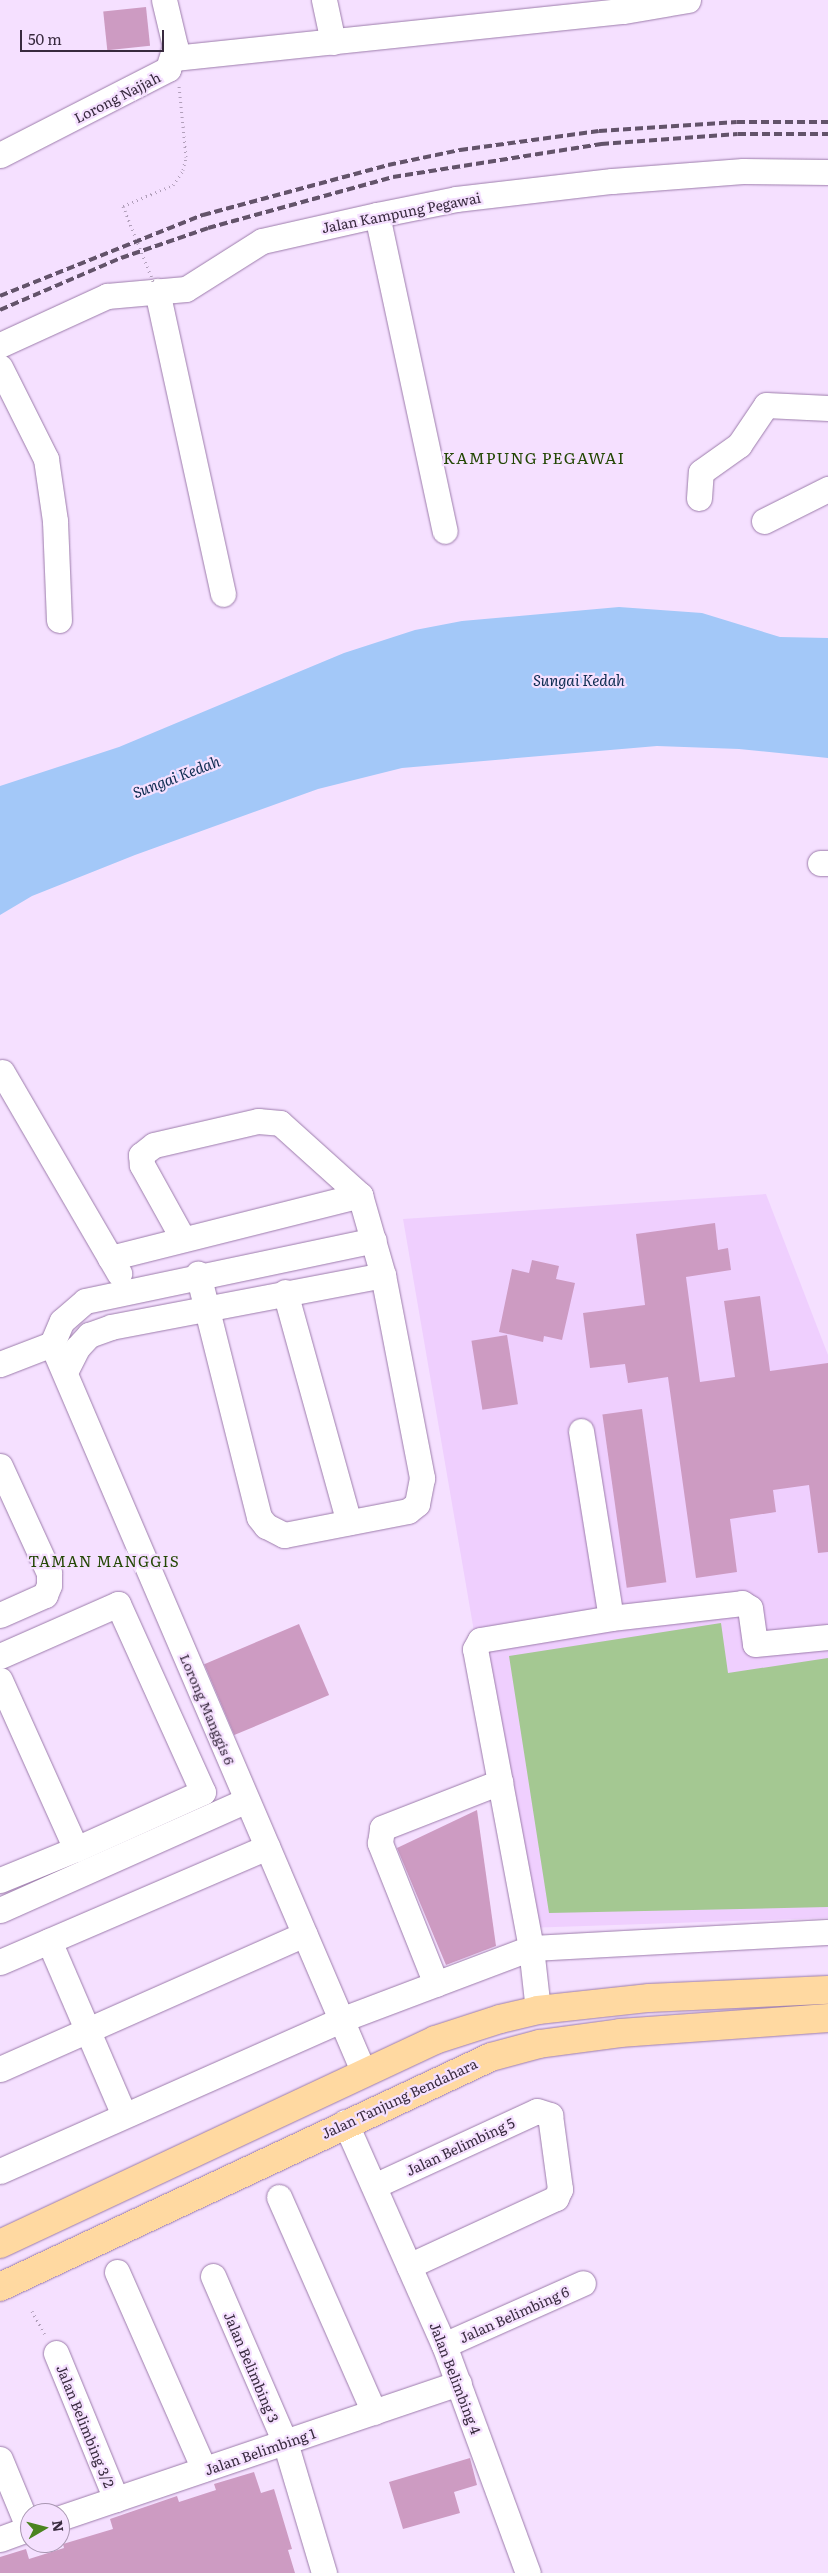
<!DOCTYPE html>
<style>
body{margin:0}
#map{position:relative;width:828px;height:2573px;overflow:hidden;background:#f5e0ff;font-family:Literata,serif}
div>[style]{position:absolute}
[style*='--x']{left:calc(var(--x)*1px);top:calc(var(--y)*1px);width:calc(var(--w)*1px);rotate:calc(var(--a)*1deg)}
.built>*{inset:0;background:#efcffe}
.green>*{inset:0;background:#a4c892}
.water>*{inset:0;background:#a3c8f8}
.building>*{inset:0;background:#cd9bc2;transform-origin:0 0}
.path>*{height:3px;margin-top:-1.5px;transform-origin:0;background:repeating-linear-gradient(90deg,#b19fba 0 1px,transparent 0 5px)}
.roads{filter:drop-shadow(0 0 1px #9c7cab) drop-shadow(0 0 1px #9c7cab)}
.minor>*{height:25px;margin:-12.5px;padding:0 12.5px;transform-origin:12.5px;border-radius:12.5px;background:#fff}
.major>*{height:28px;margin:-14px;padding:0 14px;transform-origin:14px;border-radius:14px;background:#ffd9a1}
.rail>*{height:4px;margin-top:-2px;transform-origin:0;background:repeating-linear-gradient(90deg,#63536a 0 8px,transparent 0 12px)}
.path-bridge>*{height:3px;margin-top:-1.5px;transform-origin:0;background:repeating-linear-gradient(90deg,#b19fba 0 1px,transparent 0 5px)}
span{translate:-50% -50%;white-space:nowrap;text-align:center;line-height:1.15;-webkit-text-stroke:4.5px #f5e0ff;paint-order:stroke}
.street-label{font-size:14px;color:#382a3e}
.water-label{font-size:15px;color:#0b2a4f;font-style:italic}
.neighbourhood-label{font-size:15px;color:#234704;letter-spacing:1px}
.quarter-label{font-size:16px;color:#234704;letter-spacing:1px}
.north{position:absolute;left:20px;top:2503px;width:50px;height:50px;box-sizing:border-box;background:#f5e0ff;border:1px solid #a997b2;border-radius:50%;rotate:82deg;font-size:14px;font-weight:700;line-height:20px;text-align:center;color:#382a3e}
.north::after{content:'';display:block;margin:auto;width:18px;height:22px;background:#4b8420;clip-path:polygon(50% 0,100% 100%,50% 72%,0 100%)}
.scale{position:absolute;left:20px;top:30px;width:144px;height:22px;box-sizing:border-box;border:2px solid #382a3e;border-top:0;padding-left:6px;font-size:15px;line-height:18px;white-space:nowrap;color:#382a3e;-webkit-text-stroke:4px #f5e0ff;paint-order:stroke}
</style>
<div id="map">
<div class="built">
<i style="clip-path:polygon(766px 1194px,828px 1355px,828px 1918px,525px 1928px,403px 1219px)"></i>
</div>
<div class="green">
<i style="clip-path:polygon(721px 1623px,728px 1673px,828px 1658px,828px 1907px,549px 1913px,509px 1656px)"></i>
</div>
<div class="water">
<i style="clip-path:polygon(619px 607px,702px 613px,780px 637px,828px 638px,828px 758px,739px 749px,657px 746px,402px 768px,318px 789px,135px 855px,32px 896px,0 915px,0 786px,119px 747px,344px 653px,415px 630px,462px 621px)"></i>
</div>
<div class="building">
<i style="left:146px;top:7px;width:39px;height:43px;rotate:84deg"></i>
<i style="clip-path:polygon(715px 1223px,718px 1250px,728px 1248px,731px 1270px,686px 1277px,700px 1382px,735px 1377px,724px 1301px,760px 1296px,770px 1371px,828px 1363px,828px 1552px,818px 1553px,809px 1485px,773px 1490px,776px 1512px,730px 1519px,737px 1572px,696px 1578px,668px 1377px,628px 1383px,625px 1364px,590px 1368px,583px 1313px,645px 1305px,636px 1234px)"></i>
<i style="clip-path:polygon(532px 1260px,559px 1266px,556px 1279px,575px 1283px,562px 1340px,544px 1336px,543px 1342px,499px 1332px,512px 1269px,529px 1273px)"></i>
<i style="left:507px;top:1335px;width:70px;height:36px;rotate:81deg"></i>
<i style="left:642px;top:1409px;width:175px;height:40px;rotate:82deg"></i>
<i style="left:299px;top:1624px;width:77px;height:103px;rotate:67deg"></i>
<i style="clip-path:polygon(477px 1810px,496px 1946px,446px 1965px,397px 1848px)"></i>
<i style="clip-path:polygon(470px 2458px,477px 2485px,454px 2492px,460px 2513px,403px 2529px,389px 2482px)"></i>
<i style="clip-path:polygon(254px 2472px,261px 2493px,274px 2489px,292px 2549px,288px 2550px,295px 2573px,0 2573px,0 2557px,26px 2549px,29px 2559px,64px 2548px,63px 2544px,113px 2529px,110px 2519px,177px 2496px,179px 2502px,216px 2490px,214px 2484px)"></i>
</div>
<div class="path">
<i style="--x:123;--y:206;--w:54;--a:-22.8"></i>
<i style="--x:173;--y:185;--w:18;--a:-56"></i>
<i style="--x:183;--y:170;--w:13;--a:-77"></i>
<i style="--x:186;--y:157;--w:71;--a:-95.6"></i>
<i style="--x:32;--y:2311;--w:26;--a:61"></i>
</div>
<div class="roads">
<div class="minor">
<i style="--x:324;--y:0;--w:43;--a:77.9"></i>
<i style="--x:174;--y:58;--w:452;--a:-6"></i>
<i style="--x:624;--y:11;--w:65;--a:-9.8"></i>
<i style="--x:0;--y:155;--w:189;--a:-27.1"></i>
<i style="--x:168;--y:69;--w:24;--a:-73"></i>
<i style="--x:175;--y:46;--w:47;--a:-103.4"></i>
<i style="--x:377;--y:215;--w:323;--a:77.9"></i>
<i style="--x:157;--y:291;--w:310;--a:77.7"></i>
<i style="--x:0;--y:345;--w:118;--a:-24.6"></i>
<i style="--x:107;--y:296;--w:79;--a:-5.1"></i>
<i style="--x:186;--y:289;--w:90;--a:-32.3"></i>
<i style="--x:262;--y:241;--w:118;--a:-12.7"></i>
<i style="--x:377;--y:215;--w:81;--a:-11.4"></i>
<i style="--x:456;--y:199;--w:157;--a:-6.6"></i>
<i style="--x:612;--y:181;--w:131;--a:-4.4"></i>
<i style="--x:743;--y:171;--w:85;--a:0.7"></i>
<i style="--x:0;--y:367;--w:103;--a:63.4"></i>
<i style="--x:46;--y:459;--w:63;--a:81.7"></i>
<i style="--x:55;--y:521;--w:99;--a:87.7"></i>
<i style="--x:699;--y:498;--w:26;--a:-86"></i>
<i style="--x:701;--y:472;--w:47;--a:-35.4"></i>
<i style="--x:739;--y:445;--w:48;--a:-56"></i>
<i style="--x:766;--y:405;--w:62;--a:2.8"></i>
<i style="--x:764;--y:521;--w:72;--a:-26.6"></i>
<i style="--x:820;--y:863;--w:8;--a:0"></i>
<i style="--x:2;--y:1072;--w:233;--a:59.8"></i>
<i style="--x:183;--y:1239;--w:85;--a:-119"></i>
<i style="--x:142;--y:1165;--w:10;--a:-96"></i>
<i style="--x:141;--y:1155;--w:16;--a:-38"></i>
<i style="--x:154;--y:1145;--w:107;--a:-13"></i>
<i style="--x:258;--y:1121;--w:22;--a:5"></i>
<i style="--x:280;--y:1123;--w:108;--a:42"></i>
<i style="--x:360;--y:1195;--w:83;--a:74"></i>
<i style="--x:383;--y:1275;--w:207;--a:79.1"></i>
<i style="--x:422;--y:1478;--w:26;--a:101"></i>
<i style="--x:417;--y:1504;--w:11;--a:142"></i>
<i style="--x:408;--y:1511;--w:126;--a:169"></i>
<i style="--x:284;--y:1535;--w:20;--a:-153"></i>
<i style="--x:266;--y:1526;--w:11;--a:-128"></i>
<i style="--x:259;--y:1517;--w:251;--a:-104.1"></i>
<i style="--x:110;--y:1258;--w:258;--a:-14.1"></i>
<i style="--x:285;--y:1292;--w:239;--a:74.5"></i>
<i style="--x:52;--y:1344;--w:793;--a:66.83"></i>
<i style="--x:52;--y:1344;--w:25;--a:-67"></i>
<i style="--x:62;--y:1321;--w:30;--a:-41"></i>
<i style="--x:85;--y:1301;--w:295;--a:-11.9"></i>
<i style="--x:0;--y:1364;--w:56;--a:-21"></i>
<i style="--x:65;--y:1372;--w:27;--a:-63"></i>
<i style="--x:77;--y:1348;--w:18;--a:-47"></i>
<i style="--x:89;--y:1335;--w:23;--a:-20"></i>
<i style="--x:111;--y:1327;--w:277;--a:-10.8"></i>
<i style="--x:581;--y:1431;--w:189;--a:80.9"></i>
<i style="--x:0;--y:1466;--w:118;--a:65.4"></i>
<i style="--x:49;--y:1573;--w:12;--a:90"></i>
<i style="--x:49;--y:1585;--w:11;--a:112"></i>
<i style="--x:45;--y:1595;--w:49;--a:156"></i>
<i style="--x:0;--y:1656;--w:129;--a:-23.8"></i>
<i style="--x:118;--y:1604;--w:206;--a:65.7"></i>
<i style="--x:203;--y:1792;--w:139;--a:155.8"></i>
<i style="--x:0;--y:1680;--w:185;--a:65.8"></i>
<i style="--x:76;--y:1849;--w:82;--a:157.8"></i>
<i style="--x:0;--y:1910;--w:270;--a:-24"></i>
<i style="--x:49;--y:1941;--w:189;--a:66.7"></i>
<i style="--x:0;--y:1962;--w:291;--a:-23.3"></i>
<i style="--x:436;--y:1984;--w:152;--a:-111.7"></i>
<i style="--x:380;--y:1843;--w:15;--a:-82"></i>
<i style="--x:382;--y:1828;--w:127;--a:-21.3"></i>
<i style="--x:538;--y:2010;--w:62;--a:-96.4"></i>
<i style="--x:531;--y:1948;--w:304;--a:-100.6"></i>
<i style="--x:475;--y:1649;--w:10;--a:-61"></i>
<i style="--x:480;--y:1640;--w:133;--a:-9.5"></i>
<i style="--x:611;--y:1618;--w:132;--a:-6.5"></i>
<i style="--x:742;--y:1603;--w:9;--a:32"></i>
<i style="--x:750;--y:1608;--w:36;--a:82"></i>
<i style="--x:755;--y:1644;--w:73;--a:-5.5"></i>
<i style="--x:0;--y:2069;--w:333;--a:-23.9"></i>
<i style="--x:345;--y:2122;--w:244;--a:66.1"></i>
<i style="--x:444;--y:2345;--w:243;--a:69.8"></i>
<i style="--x:0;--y:2171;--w:375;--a:-23.9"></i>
<i style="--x:343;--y:2019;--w:201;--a:-20.7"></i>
<i style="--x:531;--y:1948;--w:297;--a:-3.1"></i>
<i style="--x:374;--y:2186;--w:179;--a:-24.7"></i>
<i style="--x:537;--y:2111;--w:14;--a:17"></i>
<i style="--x:550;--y:2115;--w:75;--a:82.3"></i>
<i style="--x:560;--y:2189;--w:10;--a:114"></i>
<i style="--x:556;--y:2198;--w:162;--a:155.2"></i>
<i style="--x:279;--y:2197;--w:235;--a:66.2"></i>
<i style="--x:117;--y:2272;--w:215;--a:66.2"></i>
<i style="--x:213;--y:2276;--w:181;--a:66.6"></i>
<i style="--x:285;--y:2442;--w:137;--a:73.4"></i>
<i style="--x:444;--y:2345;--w:152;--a:-24"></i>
<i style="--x:56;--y:2353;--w:158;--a:67.7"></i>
<i style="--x:0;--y:2459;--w:76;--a:67.5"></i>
<i style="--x:60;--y:2518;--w:421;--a:-18.7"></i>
<i style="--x:0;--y:2539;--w:32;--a:-20"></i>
</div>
<div class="major">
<i style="--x:0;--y:2244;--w:480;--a:-25.1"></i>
<i style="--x:435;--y:2040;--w:68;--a:-17.9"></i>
<i style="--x:500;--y:2019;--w:39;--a:-13"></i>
<i style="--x:538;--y:2010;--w:112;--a:-6.2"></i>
<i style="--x:649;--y:1998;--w:179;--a:-2.6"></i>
<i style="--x:0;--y:2287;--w:542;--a:-25.1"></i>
<i style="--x:491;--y:2057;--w:50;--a:-15.2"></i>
<i style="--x:539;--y:2044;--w:82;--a:-7.7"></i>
<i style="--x:620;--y:2033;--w:209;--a:-4.1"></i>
</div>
</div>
<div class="rail">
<i style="--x:0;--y:296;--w:219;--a:-21.8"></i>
<i style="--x:203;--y:215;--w:192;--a:-15.1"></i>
<i style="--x:388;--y:165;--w:74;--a:-11.8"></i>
<i style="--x:460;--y:150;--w:140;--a:-7.8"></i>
<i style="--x:599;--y:131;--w:138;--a:-3.7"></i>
<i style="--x:737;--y:122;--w:91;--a:0"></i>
<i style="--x:0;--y:310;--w:132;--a:-23.3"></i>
<i style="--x:121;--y:258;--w:92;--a:-19"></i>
<i style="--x:208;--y:228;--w:192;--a:-15.4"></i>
<i style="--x:393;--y:177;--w:211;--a:-9"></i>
<i style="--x:601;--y:144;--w:137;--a:-4.2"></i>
<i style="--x:738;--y:134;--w:90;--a:0"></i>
</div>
<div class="path-bridge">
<i style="--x:123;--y:206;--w:81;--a:68.2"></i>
</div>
<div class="street-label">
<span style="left:117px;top:97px;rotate:-27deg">Lorong Najjah</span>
<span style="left:401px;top:212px;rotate:-11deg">Jalan Kampung Pegawai</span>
<span style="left:208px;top:1709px;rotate:67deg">Lorong Manggis 6</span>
<span style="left:399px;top:2098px;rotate:-25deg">Jalan Tanjung Bendahara</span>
<span style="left:460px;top:2146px;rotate:-25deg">Jalan Belimbing 5</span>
<span style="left:514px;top:2314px;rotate:-24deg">Jalan Belimbing 6</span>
<span style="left:252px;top:2367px;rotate:67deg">Jalan Belimbing 3</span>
<span style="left:456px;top:2378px;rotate:69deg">Jalan Belimbing 4</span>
<span style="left:86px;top:2426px;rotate:68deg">Jalan Belimbing 3/2</span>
<span style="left:260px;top:2451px;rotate:-19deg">Jalan Belimbing 1</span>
</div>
<div class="water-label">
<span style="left:579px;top:680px">Sungai Kedah</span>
<span style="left:176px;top:776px;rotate:-21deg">Sungai Kedah</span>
</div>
<div class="neighbourhood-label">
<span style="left:104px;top:1561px">TAMAN MANGGIS</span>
</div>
<div class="quarter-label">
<span style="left:534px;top:457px">KAMPUNG PEGAWAI</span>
</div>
<div class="north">N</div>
<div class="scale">50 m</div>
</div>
